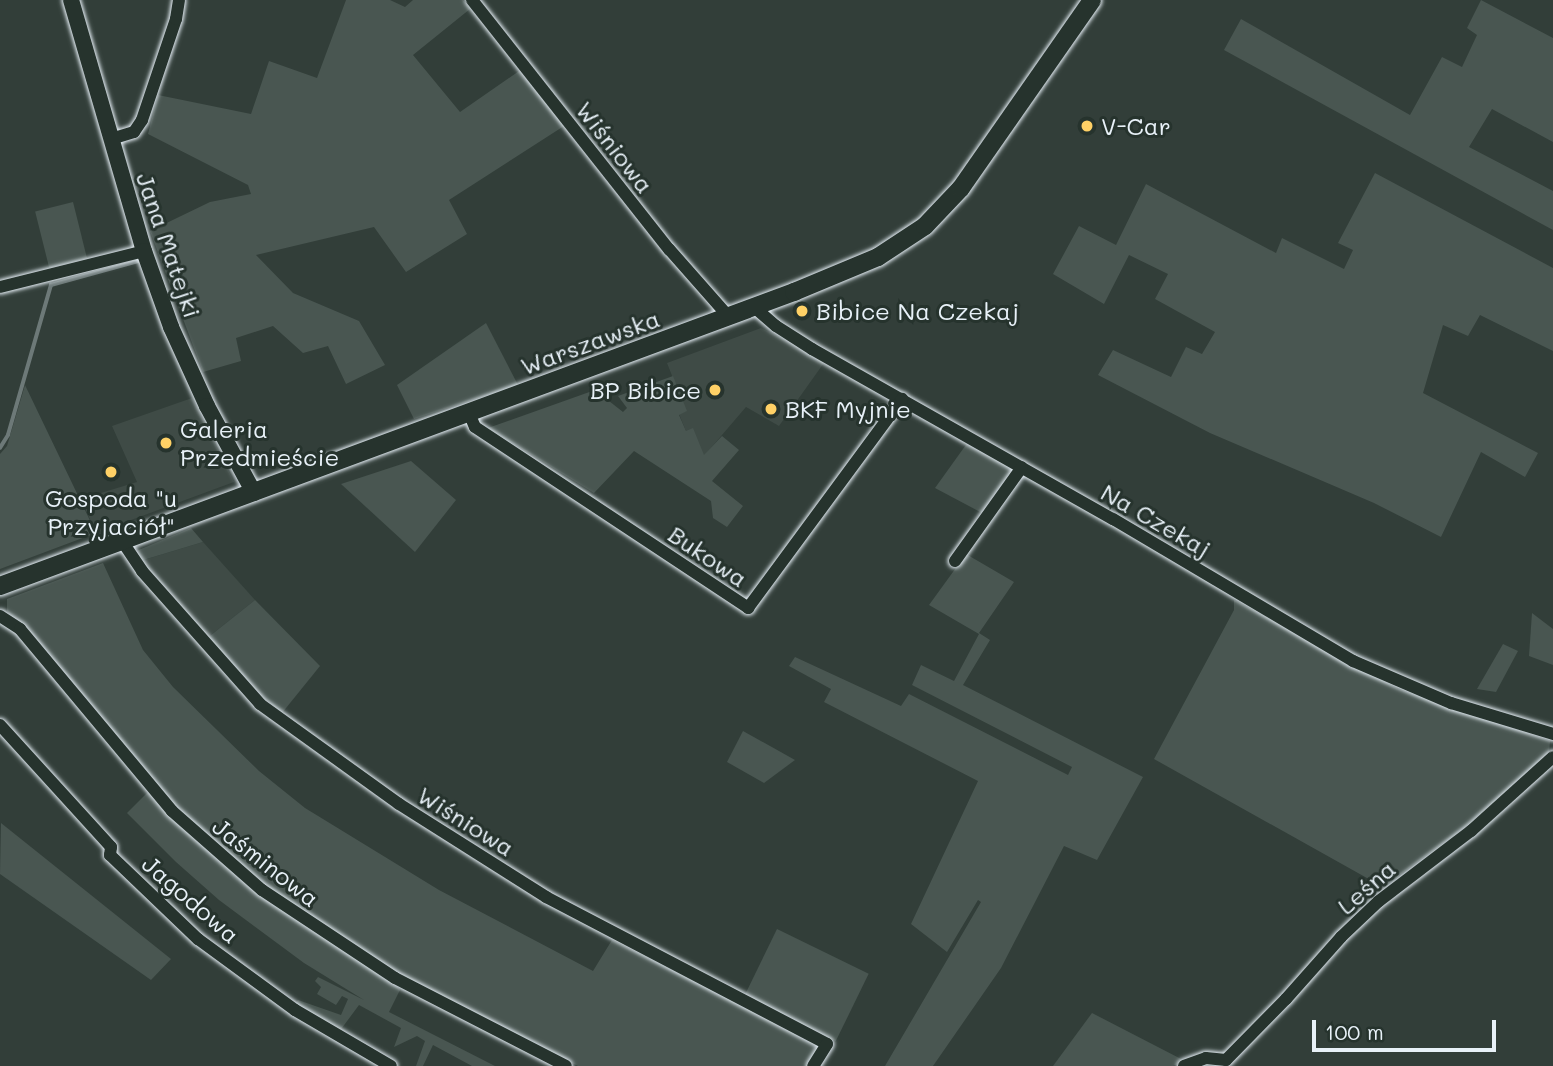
<!DOCTYPE html>
<meta charset="utf-8">
<style>
body{margin:0}
#map{position:relative;width:1553px;height:1066px;overflow:hidden;background:#323e39;font-family:Mali,sans-serif}
div>[style]{position:absolute}
[style*='--x']{left:calc(var(--x)*1px);top:calc(var(--y)*1px);width:calc(var(--w)*1px);rotate:calc(var(--a)*1deg)}
.built>*{inset:0;background:#3f4b46}
.green>*{inset:0;background:#495651;transform-origin:0 0}
.stream>*{height:3.5px;margin:-1.75px;padding:0 1.75px;transform-origin:1.75px;border-radius:1.75px;background:#6d7978}
.roads{filter:drop-shadow(0 0 2px #e8f1f8) drop-shadow(0 0 2px #e8f1f8)}
.minor>*{height:12px;margin:-6px;padding:0 6px;transform-origin:6px;border-radius:6px;background:#26332d}
.tertiary>*{height:16px;margin:-8px;padding:0 8px;transform-origin:8px;border-radius:8px;background:#26332d}
.secondary>*{height:18px;margin:-9px;padding:0 9px;transform-origin:9px;border-radius:9px;background:#26332d}
.dots>*{width:19px;height:19px;translate:-50% -50%;box-sizing:border-box;border:4px solid #26332d;border-radius:50%}
span{translate:-50% -50%;white-space:nowrap;text-align:center;line-height:1.15;-webkit-text-stroke:6px #26332d;paint-order:stroke}
.poi-label{font-size:24px;color:#e8f1f8}
.left{translate:0 -50%;text-align:left}
.right{translate:-100% -50%;text-align:right}
.street-label{font-size:24px;color:#e8f1f8}
.scale{position:absolute;left:1312px;top:1020px;width:184px;height:32px;box-sizing:border-box;border:4px solid #e8f1f8;border-top:0;padding-left:9px;font-size:21px;line-height:24px;white-space:nowrap;color:#e8f1f8;-webkit-text-stroke:5px #26332d;paint-order:stroke}
</style>
<div id="map">
<div class="built">
<i style="clip-path:polygon(761px 328px,826px 360px,779px 426px,746px 407px,704px 456px,686px 431px,679px 414px,686px 411px,667px 363px)"></i>
<i style="clip-path:polygon(192px 398px,234px 482px,96px 533px,81px 499px,137px 482px,112px 426px)"></i>
<i style="clip-path:polygon(203px 542px,255px 600px,206px 639px,140px 561px)"></i>
</div>
<div class="green">
<i style="clip-path:polygon(346px 0,390px 0,405px 7px,413px 0,463px 0,470px 9px,413px 55px,460px 112px,522px 69px,564px 126px,449px 200px,467px 234px,406px 272px,374px 227px,256px 255px,293px 293px,359px 321px,385px 365px,346px 384px,328px 346px,303px 353px,273px 326px,236px 338px,241px 361px,203px 372px,150px 231px,210px 202px,251px 194px,248px 185px,148px 134px,158px 95px,251px 114px,269px 61px,317px 78px)"></i>
<i style="clip-path:polygon(1481px 0,1553px 38px,1553px 142px,1492px 109px,1469px 147px,1553px 191px,1553px 230px,1224px 50px,1241px 19px,1410px 115px,1442px 57px,1462px 67px,1477px 35px,1467px 28px)"></i>
<i style="clip-path:polygon(1375px 173px,1553px 268px,1553px 351px,1480px 315px,1468px 336px,1443px 325px,1423px 393px,1538px 453px,1525px 477px,1481px 452px,1441px 537px,1374px 503px,1210px 433px,1098px 375px,1113px 350px,1171px 377px,1186px 347px,1202px 354px,1215px 332px,1155px 299px,1168px 274px,1129px 255px,1104px 304px,1053px 274px,1079px 226px,1116px 245px,1146px 184px,1276px 253px,1282px 238px,1344px 269px,1353px 250px,1338px 243px)"></i>
<i style="left:73px;top:202px;width:58px;height:39px;rotate:76deg"></i>
<i style="clip-path:polygon(486px 323px,518px 385px,414px 419px,397px 385px)"></i>
<i style="clip-path:polygon(673px 376px,687px 411px,679px 415px,686px 431px,693px 428px,704px 455px,722px 436px,739px 450px,712px 481px,743px 506px,727px 527px,713px 518px,711px 501px,634px 451px,594px 493px,488px 428px,595px 390px,623px 412px,627px 408px,618px 396px)"></i>
<i style="clip-path:polygon(25px 385px,96px 533px,0 569px,0 454px,7px 446px)"></i>
<i style="clip-path:polygon(968px 442px,1015px 469px,984px 514px,935px 488px)"></i>
<i style="clip-path:polygon(411px 461px,456px 500px,415px 552px,341px 484px)"></i>
<i style="clip-path:polygon(191px 528px,203px 542px,140px 561px,134px 552px)"></i>
<i style="clip-path:polygon(966px 554px,1014px 582px,979px 633px,990px 640px,963px 685px,1143px 777px,1097px 860px,1064px 846px,1001px 968px,933px 1066px,885px 1066px,981px 902px,978px 900px,947px 952px,911px 924px,978px 781px,824px 702px,831px 689px,789px 666px,795px 657px,901px 706px,909px 694px,1068px 775px,1072px 767px,912px 685px,921px 665px,954px 681px,979px 634px,929px 605px)"></i>
<i style="clip-path:polygon(103px 563px,143px 650px,173px 687px,259px 771px,305px 808px,439px 890px,593px 971px,612px 940px,739px 1004px,817px 1046px,817px 1054px,810px 1066px,578px 1066px,445px 1001px,307px 920px,193px 827px,7px 611px,7px 599px)"></i>
<i style="clip-path:polygon(255px 600px,320px 666px,282px 713px,255px 690px,206px 639px)"></i>
<i style="clip-path:polygon(1234px 600px,1398px 689px,1550px 741px,1549px 754px,1462px 829px,1383px 887px,1154px 759px,1234px 610px)"></i>
<i style="clip-path:polygon(1532px 613px,1553px 629px,1553px 665px,1529px 656px)"></i>
<i style="clip-path:polygon(1503px 644px,1518px 651px,1496px 692px,1477px 689px)"></i>
<i style="clip-path:polygon(743px 731px,795px 760px,764px 783px,727px 762px)"></i>
<i style="clip-path:polygon(149px 791px,238px 877px,286px 913px,392px 980px,400px 990px,389px 1012px,495px 1066px,472px 1066px,433px 1045px,423px 1066px,416px 1066px,425px 1041px,417px 1036px,394px 1047px,401px 1028px,359px 1005px,339px 1032px,294px 1005px,298px 1000px,341px 1015px,348px 999px,342px 996px,336px 1005px,317px 994px,321px 987px,315px 981px,318px 977px,364px 1000px,304px 963px,219px 900px,176px 862px,127px 813px)"></i>
<i style="clip-path:polygon(1px 823px,171px 959px,151px 980px,0 874px)"></i>
<i style="left:777px;top:929px;width:102px;height:75px;rotate:26deg"></i>
<i style="clip-path:polygon(1092px 1013px,1185px 1061px,1173px 1066px,1053px 1066px)"></i>
</div>
<div class="stream">
<i style="--x:0;--y:448;--w:15;--a:-58"></i>
<i style="--x:8;--y:435;--w:156;--a:-74"></i>
<i style="--x:51;--y:285;--w:91;--a:-15.3"></i>
</div>
<div class="roads">
<div class="minor">
<i style="--x:472;--y:0;--w:318;--a:51.7"></i>
<i style="--x:669;--y:249;--w:91;--a:48.6"></i>
<i style="--x:111;--y:139;--w:24;--a:-17"></i>
<i style="--x:134;--y:132;--w:14;--a:-56"></i>
<i style="--x:142;--y:120;--w:107;--a:-71.4"></i>
<i style="--x:176;--y:19;--w:19;--a:-81"></i>
<i style="--x:0;--y:287;--w:148;--a:-14"></i>
<i style="--x:754;--y:307;--w:29;--a:41"></i>
<i style="--x:776;--y:326;--w:43;--a:32.6"></i>
<i style="--x:812;--y:349;--w:346;--a:29.5"></i>
<i style="--x:1113;--y:519;--w:279;--a:30.6"></i>
<i style="--x:1353;--y:661;--w:107;--a:23.2"></i>
<i style="--x:1451;--y:703;--w:107;--a:16.9"></i>
<i style="--x:469;--y:413;--w:15;--a:67"></i>
<i style="--x:475;--y:427;--w:328;--a:33.5"></i>
<i style="--x:748;--y:608;--w:260;--a:-53.6"></i>
<i style="--x:122;--y:541;--w:36;--a:56"></i>
<i style="--x:142;--y:571;--w:178;--a:48.4"></i>
<i style="--x:260;--y:704;--w:171;--a:35.7"></i>
<i style="--x:399;--y:804;--w:174;--a:32.3"></i>
<i style="--x:546;--y:897;--w:317;--a:27.6"></i>
<i style="--x:827;--y:1044;--w:26;--a:122"></i>
<i style="--x:955;--y:561;--w:115;--a:-54.5"></i>
<i style="--x:0;--y:616;--w:24;--a:33"></i>
<i style="--x:20;--y:629;--w:237;--a:50.1"></i>
<i style="--x:172;--y:811;--w:120;--a:41.3"></i>
<i style="--x:262;--y:890;--w:159;--a:33.5"></i>
<i style="--x:395;--y:978;--w:192;--a:27.2"></i>
<i style="--x:0;--y:725;--w:165;--a:47.7"></i>
<i style="--x:111;--y:847;--w:8;--a:97"></i>
<i style="--x:110;--y:855;--w:122;--a:43.7"></i>
<i style="--x:198;--y:939;--w:120;--a:36.2"></i>
<i style="--x:295;--y:1010;--w:111;--a:30.3"></i>
<i style="--x:1226;--y:1060;--w:86;--a:-45.5"></i>
<i style="--x:1286;--y:999;--w:83;--a:-48.4"></i>
<i style="--x:1341;--y:937;--w:52;--a:-43.5"></i>
<i style="--x:1379;--y:901;--w:116;--a:-37.3"></i>
<i style="--x:1471;--y:831;--w:110;--a:-42.1"></i>
<i style="--x:1184;--y:1066;--w:23;--a:-20"></i>
<i style="--x:1206;--y:1058;--w:20;--a:6"></i>
</div>
<div class="tertiary">
<i style="--x:71;--y:0;--w:261;--a:73.8"></i>
<i style="--x:144;--y:251;--w:81;--a:70.4"></i>
<i style="--x:171;--y:327;--w:87;--a:65.5"></i>
<i style="--x:207;--y:406;--w:99;--a:61.6"></i>
</div>
<div class="secondary">
<i style="--x:0;--y:586;--w:847;--a:-20.32"></i>
<i style="--x:794;--y:292;--w:91;--a:-22.6"></i>
<i style="--x:878;--y:257;--w:56;--a:-33.4"></i>
<i style="--x:925;--y:226;--w:52;--a:-46.5"></i>
<i style="--x:961;--y:188;--w:229;--a:-55.1"></i>
</div>
</div>
<div class="dots">
<i style="left:1087px;top:126px;background:#ffd166"></i>
<i style="left:802px;top:311px;background:#ffd166"></i>
<i style="left:715px;top:390px;background:#ffd166"></i>
<i style="left:771px;top:409px;background:#ffd166"></i>
<i style="left:166px;top:443px;background:#ffd166"></i>
<i style="left:111px;top:472px;background:#ffd166"></i>
</div>
<div class="poi-label">
<span class="left" style="left:1101px;top:126px">V-Car</span>
<span class="left" style="left:816px;top:311px">Bibice Na Czekaj</span>
<span class="right" style="left:701px;top:390px">BP Bibice</span>
<span class="left" style="left:785px;top:409px">BKF Myjnie</span>
<span class="left" style="left:180px;top:443px">Galeria<br>Przedmieście</span>
<span style="left:111px;top:512px">Gospoda "u<br>Przyjaciół"</span>
</div>
<div class="street-label">
<span style="left:615px;top:147px;rotate:52deg">Wiśniowa</span>
<span style="left:169px;top:245px;rotate:71deg">Jana Matejki</span>
<span style="left:590px;top:342px;rotate:-20deg">Warszawska</span>
<span style="left:1156px;top:520px;rotate:30deg">Na Czekaj</span>
<span style="left:708px;top:556px;rotate:34deg">Bukowa</span>
<span style="left:466px;top:821px;rotate:32deg">Wiśniowa</span>
<span style="left:266px;top:862px;rotate:38deg">Jaśminowa</span>
<span style="left:1366px;top:887px;rotate:-41deg">Leśna</span>
<span style="left:191px;top:899px;rotate:41deg">Jagodowa</span>
</div>
<div class="scale">100 m</div>
</div>
